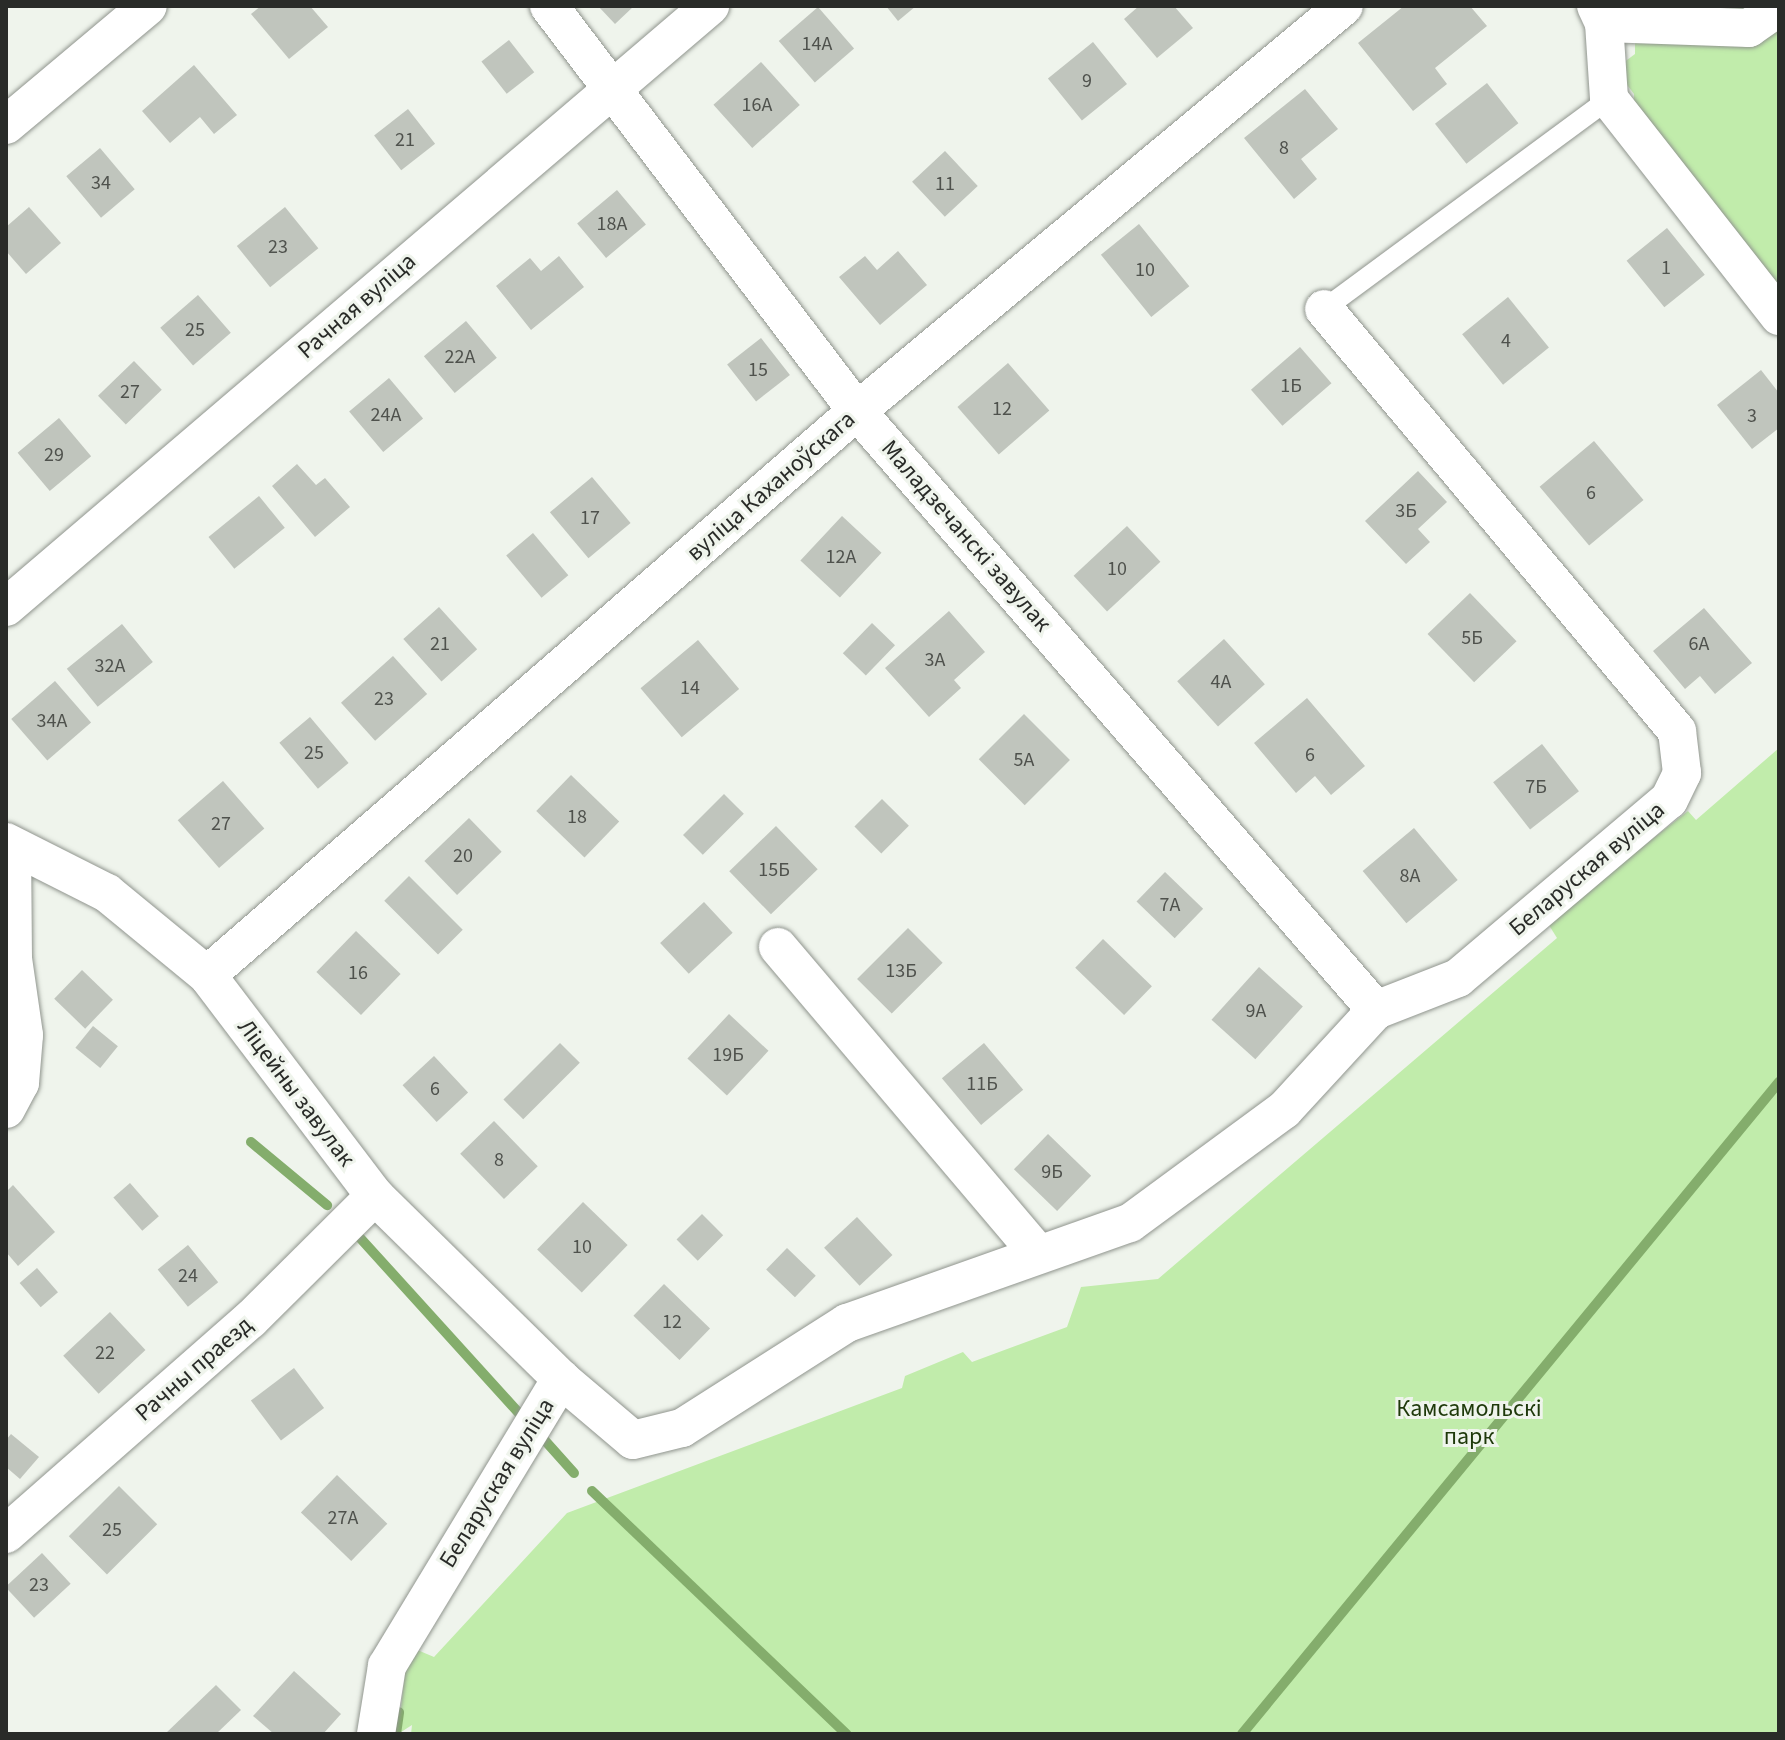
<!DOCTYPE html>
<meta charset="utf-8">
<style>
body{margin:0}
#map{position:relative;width:1785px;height:1740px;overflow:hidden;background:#eff4ec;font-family:"Source Sans 3",sans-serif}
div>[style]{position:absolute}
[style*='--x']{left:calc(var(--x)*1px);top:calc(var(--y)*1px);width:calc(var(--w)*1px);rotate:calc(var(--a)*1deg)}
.green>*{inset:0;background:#c1ecab}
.stream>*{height:10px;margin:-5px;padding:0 5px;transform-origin:5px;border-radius:5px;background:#84ad6c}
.building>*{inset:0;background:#c0c5bd;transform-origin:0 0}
.roads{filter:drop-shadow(0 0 2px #90958e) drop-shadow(0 0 2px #90958e)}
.service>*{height:20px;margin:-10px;padding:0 10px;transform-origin:10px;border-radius:10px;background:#fff}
.minor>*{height:38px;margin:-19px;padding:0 19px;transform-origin:19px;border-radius:19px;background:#fff}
span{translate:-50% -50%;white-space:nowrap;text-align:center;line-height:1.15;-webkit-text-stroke:6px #eff4ec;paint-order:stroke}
.number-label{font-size:20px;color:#4f524d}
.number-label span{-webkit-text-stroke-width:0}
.street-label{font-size:24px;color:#292b28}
.park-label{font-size:24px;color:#1e390a}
.frame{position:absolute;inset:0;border:8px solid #292b28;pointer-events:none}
</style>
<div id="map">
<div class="green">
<i style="clip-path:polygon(1635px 6px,1779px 6px,1779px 283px,1772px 291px,1634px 113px,1634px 94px,1615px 69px,1635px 54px)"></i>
<i style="clip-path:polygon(1779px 748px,1779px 1734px,411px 1734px,412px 1725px,398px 1734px,408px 1646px,434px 1657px,567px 1513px,902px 1388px,905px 1376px,963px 1352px,972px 1362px,1067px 1327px,1081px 1287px,1158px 1279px,1557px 938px,1547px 922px,1688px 811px,1696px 820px)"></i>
</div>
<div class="stream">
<i style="--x:251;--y:1142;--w:99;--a:39.7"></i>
<i style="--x:352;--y:1229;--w:258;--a:47.8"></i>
<i style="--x:540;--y:1435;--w:51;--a:48.2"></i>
<i style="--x:592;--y:1491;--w:352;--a:43.7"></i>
<i style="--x:396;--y:1734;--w:22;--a:-82"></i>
<i style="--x:1242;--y:1734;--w:845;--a:-50.52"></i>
</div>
<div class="building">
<i style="clip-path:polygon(261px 6px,310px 6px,328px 27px,289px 59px,251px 14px)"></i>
<i style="clip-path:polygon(598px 6px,634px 6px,615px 24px)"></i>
<i style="clip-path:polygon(886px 6px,916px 6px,898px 21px)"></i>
<i style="clip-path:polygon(1139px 6px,1174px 6px,1193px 28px,1157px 58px,1124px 19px)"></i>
<i style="clip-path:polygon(1404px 6px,1470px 6px,1487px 26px,1435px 68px,1447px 84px,1413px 111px,1358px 43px)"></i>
<i style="left:818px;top:7px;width:55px;height:52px;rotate:49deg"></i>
<i style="left:509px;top:40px;width:41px;height:35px;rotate:52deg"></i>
<i style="left:1093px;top:42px;width:54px;height:58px;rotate:51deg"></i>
<i style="left:761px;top:62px;width:58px;height:64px;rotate:48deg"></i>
<i style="clip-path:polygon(194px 65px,237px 115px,214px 134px,200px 117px,170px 143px,142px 111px)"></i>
<i style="left:1487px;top:83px;width:51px;height:66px;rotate:52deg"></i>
<i style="clip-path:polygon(1305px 89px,1338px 129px,1301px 159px,1317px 179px,1294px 199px,1244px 138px)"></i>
<i style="left:408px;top:109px;width:44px;height:43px;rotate:52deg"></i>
<i style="left:100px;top:148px;width:54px;height:44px;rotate:50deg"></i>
<i style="left:945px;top:151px;width:48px;height:45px;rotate:47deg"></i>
<i style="left:617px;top:190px;width:45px;height:52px;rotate:50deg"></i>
<i style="clip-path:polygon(29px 207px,61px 243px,26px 274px,6px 251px,6px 227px)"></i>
<i style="left:285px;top:207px;width:53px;height:62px;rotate:51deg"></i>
<i style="left:1139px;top:224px;width:80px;height:49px;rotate:51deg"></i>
<i style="left:1667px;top:228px;width:60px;height:52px;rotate:51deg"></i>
<i style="clip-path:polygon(898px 251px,927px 285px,880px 325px,839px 277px,865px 256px,877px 270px)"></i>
<i style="clip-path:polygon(559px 256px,584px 287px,531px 330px,496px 286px,530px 258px,541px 271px)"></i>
<i style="left:198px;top:295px;width:50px;height:50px;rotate:49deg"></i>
<i style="left:1508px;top:297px;width:65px;height:59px;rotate:51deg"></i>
<i style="left:466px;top:321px;width:48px;height:55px;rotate:50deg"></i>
<i style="left:761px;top:338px;width:47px;height:43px;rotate:52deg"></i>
<i style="left:1300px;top:347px;width:48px;height:65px;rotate:49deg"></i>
<i style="left:134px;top:361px;width:40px;height:50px;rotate:46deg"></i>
<i style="left:1008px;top:363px;width:63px;height:67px;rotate:49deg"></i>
<i style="clip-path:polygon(1761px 370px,1779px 393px,1779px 428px,1752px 449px,1717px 405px)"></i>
<i style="left:389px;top:378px;width:53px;height:52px;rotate:50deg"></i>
<i style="left:59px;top:418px;width:50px;height:54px;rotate:50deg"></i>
<i style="left:1594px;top:441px;width:77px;height:71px;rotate:50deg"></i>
<i style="clip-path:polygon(297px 464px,316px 485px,325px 478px,350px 507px,315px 537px,272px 486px)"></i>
<i style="clip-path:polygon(1418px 471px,1447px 502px,1418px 529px,1430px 542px,1406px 564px,1365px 521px)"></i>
<i style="left:592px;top:477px;width:60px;height:55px;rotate:50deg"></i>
<i style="left:259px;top:496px;width:41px;height:65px;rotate:51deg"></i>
<i style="left:842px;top:516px;width:54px;height:61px;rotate:43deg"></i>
<i style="left:1127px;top:526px;width:49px;height:73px;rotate:47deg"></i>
<i style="left:533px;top:533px;width:55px;height:35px;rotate:50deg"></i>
<i style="left:1470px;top:593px;width:67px;height:59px;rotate:46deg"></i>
<i style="left:439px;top:607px;width:57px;height:48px;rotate:48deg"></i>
<i style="clip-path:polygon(1704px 608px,1752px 663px,1715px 694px,1700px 676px,1685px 689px,1653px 651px)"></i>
<i style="clip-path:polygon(949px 611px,985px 652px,954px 680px,961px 688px,929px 717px,885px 668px)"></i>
<i style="left:872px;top:623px;width:32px;height:42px;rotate:44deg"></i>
<i style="left:122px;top:624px;width:49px;height:71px;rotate:51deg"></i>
<i style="left:1224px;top:639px;width:61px;height:63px;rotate:48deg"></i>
<i style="left:698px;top:640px;width:64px;height:75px;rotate:50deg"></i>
<i style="left:393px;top:656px;width:51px;height:70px;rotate:48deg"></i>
<i style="left:55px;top:681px;width:55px;height:58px;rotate:49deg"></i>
<i style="clip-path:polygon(1307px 698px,1365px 766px,1331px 795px,1315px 776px,1296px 793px,1254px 743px)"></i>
<i style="left:1024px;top:714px;width:65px;height:64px;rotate:45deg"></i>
<i style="left:310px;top:717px;width:60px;height:40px;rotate:50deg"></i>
<i style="left:1542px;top:744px;width:60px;height:62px;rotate:52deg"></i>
<i style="left:571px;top:775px;width:67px;height:50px;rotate:44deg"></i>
<i style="left:223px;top:781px;width:63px;height:60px;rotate:49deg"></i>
<i style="left:724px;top:794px;width:28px;height:58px;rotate:45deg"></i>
<i style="left:882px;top:799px;width:38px;height:39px;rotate:45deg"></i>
<i style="left:469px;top:818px;width:47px;height:62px;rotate:46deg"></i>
<i style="left:776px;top:826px;width:60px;height:65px;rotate:46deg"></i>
<i style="left:1414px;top:828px;width:68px;height:67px;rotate:50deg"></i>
<i style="left:1165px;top:872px;width:53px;height:41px;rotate:44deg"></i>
<i style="left:409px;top:876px;width:76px;height:35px;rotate:45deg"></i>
<i style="left:704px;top:902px;width:42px;height:60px;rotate:47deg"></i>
<i style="left:908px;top:928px;width:49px;height:72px;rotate:45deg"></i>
<i style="left:356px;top:931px;width:62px;height:57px;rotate:44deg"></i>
<i style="left:1103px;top:939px;width:68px;height:40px;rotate:44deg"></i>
<i style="left:1259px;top:967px;width:59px;height:71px;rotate:42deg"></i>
<i style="left:82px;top:970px;width:43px;height:40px;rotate:44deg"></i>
<i style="left:729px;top:1014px;width:54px;height:61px;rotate:43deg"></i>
<i style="left:93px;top:1026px;width:32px;height:28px;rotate:39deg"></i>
<i style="left:560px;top:1043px;width:28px;height:80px;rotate:45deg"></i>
<i style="left:984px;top:1043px;width:61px;height:55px;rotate:50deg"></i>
<i style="left:434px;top:1056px;width:50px;height:43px;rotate:47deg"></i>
<i style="left:494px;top:1121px;width:63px;height:47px;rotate:46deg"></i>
<i style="left:1048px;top:1134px;width:60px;height:49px;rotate:44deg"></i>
<i style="left:130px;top:1183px;width:44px;height:22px;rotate:49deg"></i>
<i style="clip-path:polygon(13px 1185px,55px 1232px,18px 1266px,6px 1252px,6px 1192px)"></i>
<i style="left:583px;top:1202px;width:62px;height:66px;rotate:44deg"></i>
<i style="left:702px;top:1214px;width:30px;height:36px;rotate:45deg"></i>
<i style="left:857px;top:1217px;width:52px;height:45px;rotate:47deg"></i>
<i style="left:188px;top:1245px;width:48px;height:39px;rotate:51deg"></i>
<i style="left:787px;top:1248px;width:40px;height:30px;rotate:44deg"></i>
<i style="left:37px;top:1268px;width:32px;height:23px;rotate:49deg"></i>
<i style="left:664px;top:1284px;width:64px;height:44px;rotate:44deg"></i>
<i style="left:110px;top:1312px;width:52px;height:64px;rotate:47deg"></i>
<i style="left:294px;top:1368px;width:50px;height:54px;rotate:53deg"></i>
<i style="clip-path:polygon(11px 1434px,39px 1457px,20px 1479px,6px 1467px,6px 1440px)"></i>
<i style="left:337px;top:1475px;width:70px;height:52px;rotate:44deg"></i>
<i style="left:119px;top:1486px;width:54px;height:71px;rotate:45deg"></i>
<i style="left:42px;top:1553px;width:42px;height:50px;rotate:47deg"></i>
<i style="clip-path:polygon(294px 1671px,341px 1714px,323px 1734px,274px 1734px,253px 1716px)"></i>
<i style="clip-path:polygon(216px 1685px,241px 1710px,216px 1734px,165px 1734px)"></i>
</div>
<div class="roads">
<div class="service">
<i style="--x:1324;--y:309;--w:354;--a:-36.4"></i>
</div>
<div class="minor">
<i style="--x:549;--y:6;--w:509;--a:52.75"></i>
<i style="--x:857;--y:411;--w:793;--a:49.09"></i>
<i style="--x:1596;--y:6;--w:19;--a:65"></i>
<i style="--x:1604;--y:23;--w:76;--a:86.2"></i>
<i style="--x:1609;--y:99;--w:276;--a:51.9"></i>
<i style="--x:1604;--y:23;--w:145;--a:2"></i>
<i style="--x:1749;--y:28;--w:37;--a:-35"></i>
<i style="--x:6;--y:125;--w:185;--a:-40"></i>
<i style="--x:6;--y:607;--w:926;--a:-40.49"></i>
<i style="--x:6;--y:842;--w:113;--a:26.8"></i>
<i style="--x:107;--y:893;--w:129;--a:39.4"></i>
<i style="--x:207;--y:975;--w:278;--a:52.8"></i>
<i style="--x:375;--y:1196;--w:261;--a:44.5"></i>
<i style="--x:561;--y:1379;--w:94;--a:40.3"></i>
<i style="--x:633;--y:1440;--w:50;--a:-13.8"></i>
<i style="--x:682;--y:1428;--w:196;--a:-32.5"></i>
<i style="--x:847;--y:1323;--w:300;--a:-19.5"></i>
<i style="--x:1130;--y:1223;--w:191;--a:-36.3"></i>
<i style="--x:1284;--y:1110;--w:136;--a:-47.4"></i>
<i style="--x:1376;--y:1010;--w:88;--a:-21.3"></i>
<i style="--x:1458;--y:978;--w:276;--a:-40.2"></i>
<i style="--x:1669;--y:800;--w:30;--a:-64"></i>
<i style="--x:1682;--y:773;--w:42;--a:-96.8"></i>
<i style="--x:1677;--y:731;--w:550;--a:-129.91"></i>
<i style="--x:778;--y:947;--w:400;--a:49.7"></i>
<i style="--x:207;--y:975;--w:861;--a:-40.95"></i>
<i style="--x:857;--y:411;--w:633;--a:-39.75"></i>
<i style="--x:6;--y:1109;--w:30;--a:-62"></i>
<i style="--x:20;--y:1083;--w:48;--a:-85.2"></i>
<i style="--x:24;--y:1035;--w:77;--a:-98.2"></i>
<i style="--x:13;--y:959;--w:110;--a:-90.5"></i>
<i style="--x:6;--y:1534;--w:325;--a:-41.3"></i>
<i style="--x:250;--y:1320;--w:176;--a:-44.8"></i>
<i style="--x:376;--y:1734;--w:69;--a:-80.8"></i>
<i style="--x:387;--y:1666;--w:336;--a:-58.8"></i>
</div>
</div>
<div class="number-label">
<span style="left:817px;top:44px">14А</span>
<span style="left:1087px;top:81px">9</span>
<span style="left:757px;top:105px">16А</span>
<span style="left:405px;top:140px">21</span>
<span style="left:1284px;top:148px">8</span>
<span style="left:101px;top:183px">34</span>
<span style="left:945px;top:184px">11</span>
<span style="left:612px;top:224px">18А</span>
<span style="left:278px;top:247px">23</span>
<span style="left:1666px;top:268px">1</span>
<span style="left:1145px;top:270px">10</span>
<span style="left:195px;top:330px">25</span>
<span style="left:1506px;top:341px">4</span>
<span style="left:460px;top:357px">22А</span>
<span style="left:758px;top:370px">15</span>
<span style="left:1291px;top:386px">1Б</span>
<span style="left:130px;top:392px">27</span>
<span style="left:1002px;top:409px">12</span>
<span style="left:386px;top:415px">24А</span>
<span style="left:1752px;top:416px">3</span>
<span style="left:54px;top:455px">29</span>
<span style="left:1591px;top:493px">6</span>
<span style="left:1406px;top:511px">3Б</span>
<span style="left:590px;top:518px">17</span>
<span style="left:841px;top:557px">12А</span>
<span style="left:1117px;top:569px">10</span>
<span style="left:1472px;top:638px">5Б</span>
<span style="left:440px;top:644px">21</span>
<span style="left:1699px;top:644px">6А</span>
<span style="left:935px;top:660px">3А</span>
<span style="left:110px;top:666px">32А</span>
<span style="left:1221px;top:682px">4А</span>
<span style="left:690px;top:688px">14</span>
<span style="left:384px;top:699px">23</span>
<span style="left:52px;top:721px">34А</span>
<span style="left:314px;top:753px">25</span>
<span style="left:1310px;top:755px">6</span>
<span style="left:1024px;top:760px">5А</span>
<span style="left:1536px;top:787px">7Б</span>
<span style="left:577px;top:817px">18</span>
<span style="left:221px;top:824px">27</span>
<span style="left:463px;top:856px">20</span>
<span style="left:774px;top:870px">15Б</span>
<span style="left:1410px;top:876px">8А</span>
<span style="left:1170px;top:905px">7А</span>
<span style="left:901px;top:971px">13Б</span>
<span style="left:358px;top:973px">16</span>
<span style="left:1256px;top:1011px">9А</span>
<span style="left:728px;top:1055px">19Б</span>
<span style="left:982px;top:1084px">11Б</span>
<span style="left:435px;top:1089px">6</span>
<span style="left:499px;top:1160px">8</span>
<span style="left:1052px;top:1172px">9Б</span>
<span style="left:582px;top:1247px">10</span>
<span style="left:188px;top:1276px">24</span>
<span style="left:672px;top:1322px">12</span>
<span style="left:105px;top:1353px">22</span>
<span style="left:343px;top:1518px">27А</span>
<span style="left:112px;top:1530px">25</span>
<span style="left:39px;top:1585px">23</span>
</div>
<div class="street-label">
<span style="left:357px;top:306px;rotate:-41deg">Рачная вуліца</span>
<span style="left:771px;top:486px;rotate:-41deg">вуліца Каханоўскага</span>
<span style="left:966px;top:536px;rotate:49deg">Маладзечанскі завулак</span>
<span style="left:1587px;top:869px;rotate:-40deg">Беларуская вуліца</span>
<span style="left:296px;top:1093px;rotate:53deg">Ліцейны завулак</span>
<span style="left:194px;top:1369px;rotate:-41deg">Рачны праезд</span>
<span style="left:497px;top:1483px;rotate:-58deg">Беларуская вуліца</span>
</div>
<div class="park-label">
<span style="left:1469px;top:1423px">Камсамольскі<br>парк</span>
</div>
<div class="frame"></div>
</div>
